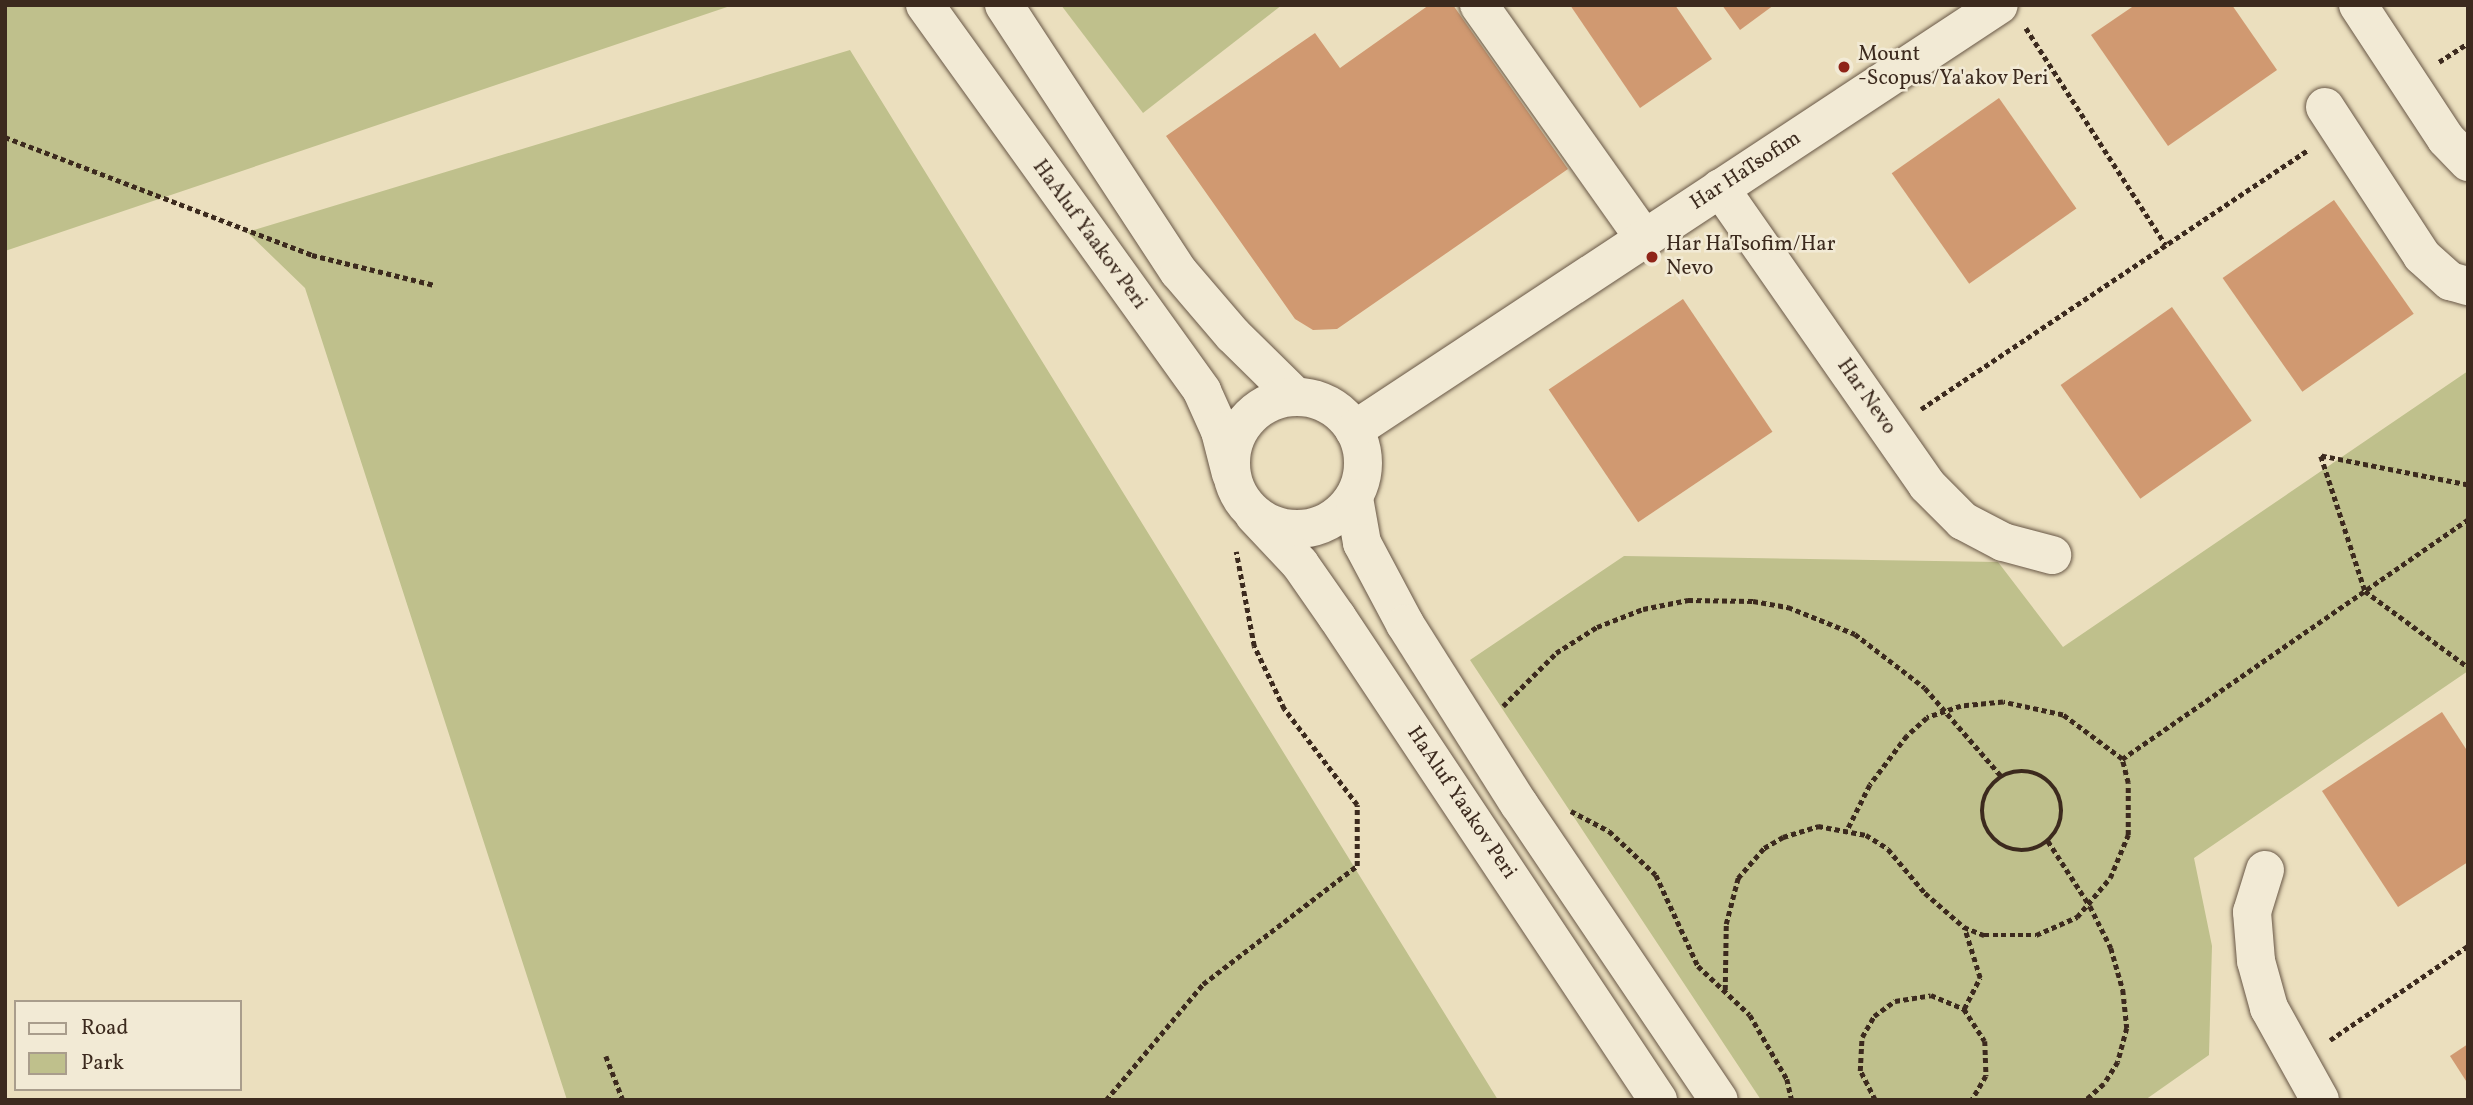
<!DOCTYPE html>
<style>
body{margin:0}
#map{position:relative;width:2473px;height:1105px;overflow:hidden;background:#ebdfbe;font-family:Vollkorn,serif}
div>[style]{position:absolute}
[style*='--x']{left:calc(var(--x)*1px);top:calc(var(--y)*1px);width:calc(var(--w)*1px);rotate:calc(var(--a)*1deg)}
.green>*{inset:0;background:#bfc08c}
.building>*{inset:0;background:#d09971;transform-origin:0 0}
.path>*{height:4.5px;margin-top:-2.25px;transform-origin:0;background:repeating-linear-gradient(90deg,#3c2a1e 0 5px,transparent 0 8.5px)}
.path>.ring{margin:-2.25px;padding:0;box-sizing:content-box;background:none;border:4.5px solid #3c2a1e;border-radius:50%}
.roads{filter:drop-shadow(0 0 2px #685746) drop-shadow(0 0 2px #685746)}
.minor>*{height:38px;margin:-19px;padding:0 19px;transform-origin:19px;border-radius:19px;background:#f2ead5}
.minor>.ring{margin:-19px;padding:0;box-sizing:content-box;background:none;border:38px solid #f2ead5;border-radius:50%}
.dots>*{width:19px;height:19px;translate:-50% -50%;box-sizing:border-box;border:4px solid #f2ead5;border-radius:50%}
span{translate:-50% -50%;white-space:nowrap;text-align:center;line-height:1.15;-webkit-text-stroke:5px #f2ead5;paint-order:stroke}
.poi-label{font-size:21px;color:#3c2a1e}
.left{translate:0 -50%;text-align:left}
.street-label{font-size:21px;color:#3c2a1e}
.frame{position:absolute;inset:0;border:7px solid #3c2a1e;pointer-events:none}
.legend{position:absolute;left:14px;top:1000px;width:228px;height:91px;box-sizing:border-box;background:#f2ead5;border:2px solid #a99d8c;margin:0;padding:9px 12px;list-style:none;font-size:21px;color:#3c2a1e}
.legend li{display:flex;align-items:center;gap:14px;height:35px}
.legend b{width:35px;border:2px solid #a99d8c}
</style>
<div id="map">
<div class="green">
<i style="clip-path:polygon(5px 5px,733px 5px,5px 251px)"></i>
<i style="clip-path:polygon(1061px 5px,1282px 5px,1143px 113px)"></i>
<i style="clip-path:polygon(850px 50px,1498px 1100px,567px 1100px,305px 288px,247px 232px)"></i>
<i style="clip-path:polygon(2468px 371px,2468px 671px,2194px 858px,2212px 946px,2209px 1055px,2145px 1100px,1761px 1100px,1470px 660px,1624px 556px,1998px 562px,2063px 647px)"></i>
</div>
<div class="building">
<i style="clip-path:polygon(1429px 5px,1453px 5px,1568px 169px,1337px 329px,1313px 330px,1295px 319px,1166px 136px,1315px 33px,1340px 68px)"></i>
<i style="clip-path:polygon(1570px 5px,1675px 5px,1712px 59px,1640px 108px)"></i>
<i style="clip-path:polygon(1722px 5px,1774px 5px,1740px 30px)"></i>
<i style="clip-path:polygon(2135px 5px,2232px 5px,2277px 70px,2168px 146px,2091px 35px)"></i>
<i style="left:1999px;top:98px;width:135px;height:131px;rotate:55deg"></i>
<i style="left:2334px;top:200px;width:139px;height:136px;rotate:55deg"></i>
<i style="left:1683px;top:299px;width:160px;height:162px;rotate:56deg"></i>
<i style="left:2172px;top:307px;width:139px;height:136px;rotate:55deg"></i>
<i style="clip-path:polygon(2442px 712px,2468px 752px,2468px 862px,2398px 907px,2322px 791px)"></i>
<i style="clip-path:polygon(2468px 1044px,2468px 1084px,2450px 1056px)"></i>
</div>
<div class="path">
<i style="--x:2026;--y:28;--w:258;--a:57.2"></i>
<i style="--x:2439;--y:62;--w:35;--a:-33"></i>
<i style="--x:5;--y:137;--w:329;--a:21"></i>
<i style="--x:312;--y:255;--w:126;--a:13.8"></i>
<i style="--x:1921;--y:409;--w:467;--a:-33.8"></i>
<i style="--x:2468;--y:485;--w:150;--a:-168.8"></i>
<i style="--x:2321;--y:456;--w:142;--a:71.9"></i>
<i style="--x:2365;--y:591;--w:128;--a:36.4"></i>
<i style="--x:1503;--y:706;--w:75;--a:-45"></i>
<i style="--x:1556;--y:653;--w:49;--a:-32.4"></i>
<i style="--x:1597;--y:627;--w:49;--a:-21.4"></i>
<i style="--x:1643;--y:609;--w:46;--a:-11.3"></i>
<i style="--x:1688;--y:600;--w:65;--a:0.9"></i>
<i style="--x:1753;--y:601;--w:36;--a:10"></i>
<i style="--x:1788;--y:607;--w:72;--a:21.9"></i>
<i style="--x:1855;--y:634;--w:88;--a:37.6"></i>
<i style="--x:1925;--y:688;--w:118;--a:49.1"></i>
<i style="--x:2122;--y:759;--w:421;--a:-34.7"></i>
<i class="ring" style="left:1982px;top:771px;width:75.5px;height:75.5px"></i>
<i style="--x:1571;--y:811;--w:43;--a:27.8"></i>
<i style="--x:1609;--y:831;--w:64;--a:43.1"></i>
<i style="--x:1656;--y:875;--w:100;--a:65.2"></i>
<i style="--x:1698;--y:966;--w:71;--a:43.3"></i>
<i style="--x:1750;--y:1015;--w:74;--a:60"></i>
<i style="--x:1787;--y:1079;--w:22;--a:77"></i>
<i style="--x:2048;--y:841;--w:77;--a:57.1"></i>
<i style="--x:2090;--y:906;--w:47;--a:63.4"></i>
<i style="--x:2111;--y:948;--w:44;--a:74.1"></i>
<i style="--x:2123;--y:990;--w:38;--a:84"></i>
<i style="--x:2127;--y:1028;--w:35;--a:105"></i>
<i style="--x:2118;--y:1062;--w:26;--a:122"></i>
<i style="--x:2104;--y:1084;--w:24;--a:138"></i>
<i style="--x:1725;--y:990;--w:66;--a:-89.1"></i>
<i style="--x:1726;--y:924;--w:48;--a:-75.4"></i>
<i style="--x:1738;--y:878;--w:40;--a:-49"></i>
<i style="--x:1764;--y:848;--w:22;--a:-30"></i>
<i style="--x:1783;--y:837;--w:37;--a:-17"></i>
<i style="--x:1818;--y:826;--w:49;--a:10.6"></i>
<i style="--x:1866;--y:835;--w:26;--a:32"></i>
<i style="--x:1888;--y:849;--w:57;--a:49.9"></i>
<i style="--x:1925;--y:893;--w:52;--a:41.1"></i>
<i style="--x:1964;--y:927;--w:22;--a:22"></i>
<i style="--x:1984;--y:935;--w:52;--a:0"></i>
<i style="--x:2036;--y:935;--w:45;--a:-23.7"></i>
<i style="--x:2077;--y:917;--w:51;--a:-49.8"></i>
<i style="--x:2110;--y:878;--w:47;--a:-67.3"></i>
<i style="--x:2128;--y:835;--w:52;--a:-90"></i>
<i style="--x:2128;--y:783;--w:25;--a:-104"></i>
<i style="--x:2122;--y:759;--w:74;--a:-143.3"></i>
<i style="--x:2063;--y:715;--w:61;--a:-167.8"></i>
<i style="--x:2003;--y:702;--w:42;--a:174.6"></i>
<i style="--x:1961;--y:706;--w:36;--a:161"></i>
<i style="--x:1927;--y:718;--w:27;--a:138"></i>
<i style="--x:1907;--y:736;--w:61;--a:127.1"></i>
<i style="--x:1870;--y:785;--w:49;--a:116.6"></i>
<i style="--x:1964;--y:1009;--w:35;--a:-63"></i>
<i style="--x:1980;--y:978;--w:53;--a:-107.4"></i>
<i style="--x:2330;--y:1040;--w:167;--a:-34.3"></i>
<i style="--x:606;--y:1056;--w:47;--a:68.9"></i>
<i style="--x:1106;--y:1100;--w:151;--a:-50.1"></i>
<i style="--x:1203;--y:984;--w:194;--a:-37.5"></i>
<i style="--x:1357;--y:866;--w:61;--a:-90"></i>
<i style="--x:1357;--y:805;--w:121;--a:-127.2"></i>
<i style="--x:1284;--y:709;--w:70;--a:-115.5"></i>
<i style="--x:1254;--y:646;--w:96;--a:-100.8"></i>
<i style="--x:1875;--y:1100;--w:33;--a:-117"></i>
<i style="--x:1860;--y:1071;--w:34;--a:-87"></i>
<i style="--x:1862;--y:1037;--w:24;--a:-60"></i>
<i style="--x:1874;--y:1016;--w:26;--a:-36"></i>
<i style="--x:1895;--y:1001;--w:36;--a:-9"></i>
<i style="--x:1931;--y:995;--w:36;--a:23"></i>
<i style="--x:1964;--y:1009;--w:38;--a:57"></i>
<i style="--x:1985;--y:1041;--w:35;--a:88"></i>
<i style="--x:1986;--y:1076;--w:28;--a:120"></i>
</div>
<div class="roads">
<div class="minor">
<i style="--x:925;--y:5;--w:475;--a:54.3"></i>
<i style="--x:1202;--y:391;--w:44;--a:65.8"></i>
<i style="--x:1220;--y:431;--w:44;--a:75.7"></i>
<i style="--x:1004;--y:5;--w:319;--a:56.8"></i>
<i style="--x:1179;--y:272;--w:83;--a:49.4"></i>
<i style="--x:1233;--y:335;--w:88;--a:44.5"></i>
<i style="--x:1479;--y:5;--w:286;--a:54.7"></i>
<i style="--x:2358;--y:5;--w:160;--a:56.7"></i>
<i style="--x:2446;--y:139;--w:32;--a:46"></i>
<i style="--x:2325;--y:107;--w:178;--a:56.9"></i>
<i style="--x:2422;--y:256;--w:38;--a:42"></i>
<i style="--x:2450;--y:281;--w:19;--a:16"></i>
<i style="--x:1720;--y:188;--w:362;--a:55.1"></i>
<i style="--x:1927;--y:485;--w:51;--a:45"></i>
<i style="--x:1963;--y:521;--w:45;--a:27.7"></i>
<i style="--x:2003;--y:542;--w:51;--a:14.9"></i>
<i class="ring" style="left:1231px;top:397px;width:94px;height:94px"></i>
<i style="--x:1354;--y:430;--w:772;--a:-33.38"></i>
<i style="--x:1354;--y:498;--w:46;--a:79.9"></i>
<i style="--x:1362;--y:543;--w:92;--a:62"></i>
<i style="--x:1405;--y:624;--w:213;--a:57.7"></i>
<i style="--x:1519;--y:804;--w:357;--a:56"></i>
<i style="--x:1254;--y:515;--w:67;--a:46.8"></i>
<i style="--x:1300;--y:564;--w:65;--a:55.1"></i>
<i style="--x:1337;--y:617;--w:580;--a:56.39"></i>
<i style="--x:2265;--y:870;--w:44;--a:107.2"></i>
<i style="--x:2252;--y:912;--w:49;--a:85.3"></i>
<i style="--x:2256;--y:961;--w:49;--a:74.5"></i>
<i style="--x:2269;--y:1008;--w:105;--a:61"></i>
</div>
</div>
<div class="dots">
<i style="left:1844px;top:67px;background:#8f2418"></i>
<i style="left:1652px;top:257px;background:#8f2418"></i>
</div>
<div class="poi-label">
<span class="left" style="left:1858px;top:67px">Mount<br>-Scopus/Ya'akov Peri</span>
<span class="left" style="left:1666px;top:257px">Har HaTsofim/Har<br>Nevo</span>
</div>
<div class="street-label">
<span style="left:1746px;top:171px;rotate:-33deg">Har HaTsofim</span>
<span style="left:1089px;top:235px;rotate:54deg">HaAluf Yaakov Peri</span>
<span style="left:1866px;top:397px;rotate:55deg">Har Nevo</span>
<span style="left:1461px;top:803px;rotate:56deg">HaAluf Yaakov Peri</span>
</div>
<div class="frame"></div>
<ul class="legend">
<li><b style="height:9px;background:#f2ead5"></b>Road</li>
<li><b style="height:19px;background:#bfc08c"></b>Park</li>
</ul>
</div>
